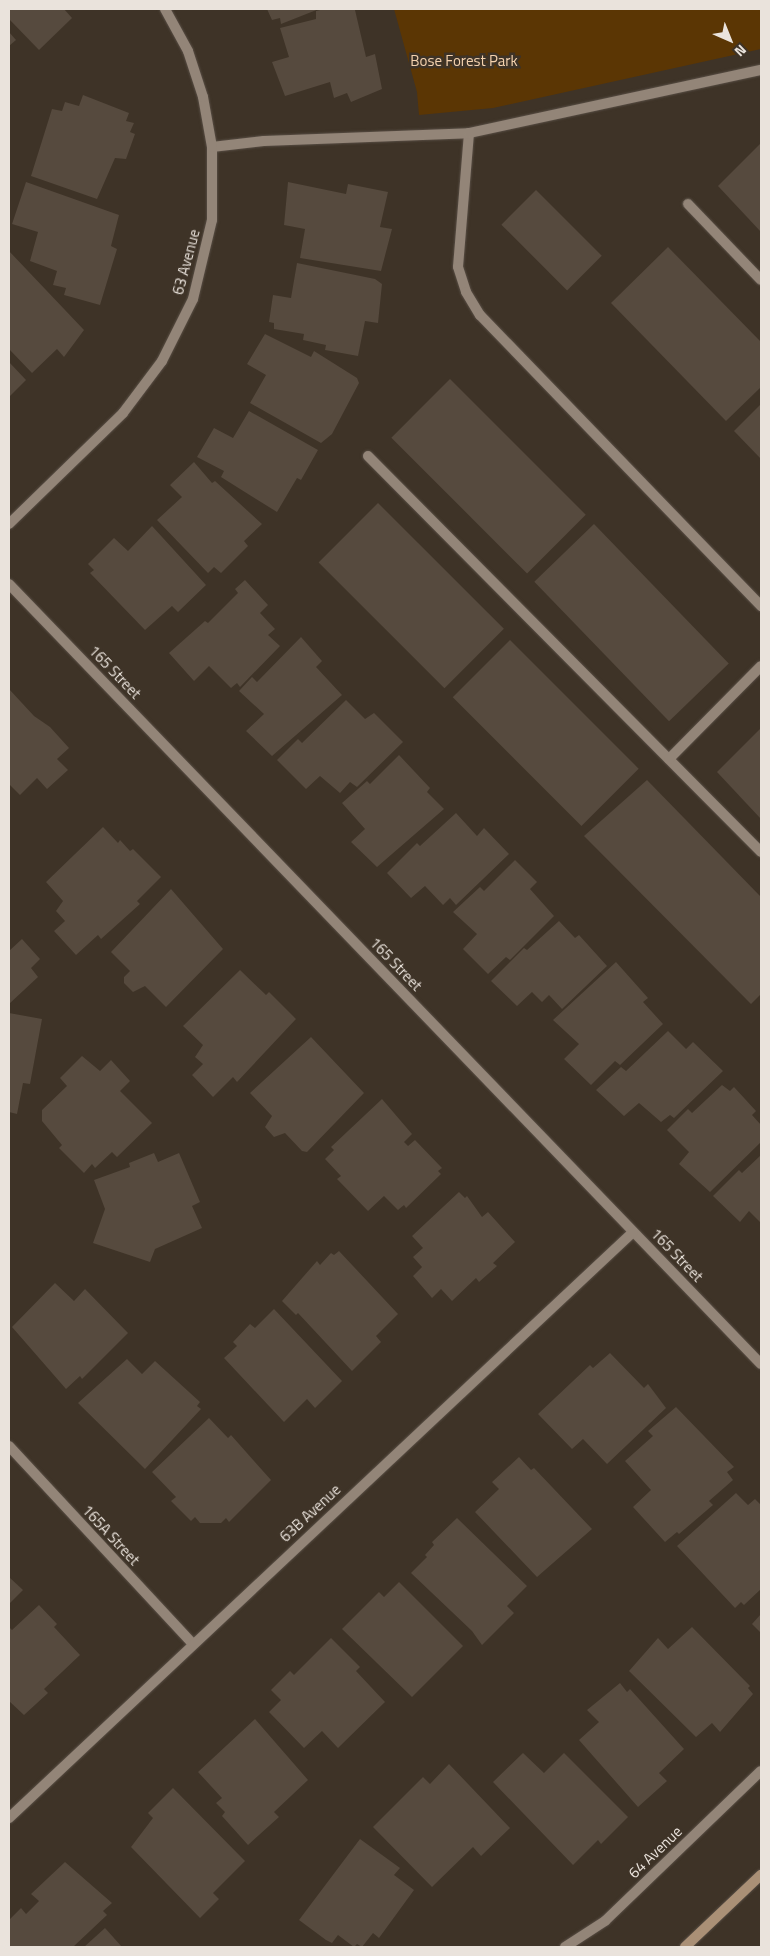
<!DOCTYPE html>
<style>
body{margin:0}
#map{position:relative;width:770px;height:1956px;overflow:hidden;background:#3e3327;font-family:"Titillium Web",sans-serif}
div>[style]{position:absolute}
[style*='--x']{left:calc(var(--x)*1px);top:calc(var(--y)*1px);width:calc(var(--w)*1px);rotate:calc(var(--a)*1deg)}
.green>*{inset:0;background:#5b3604}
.building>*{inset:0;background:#564a3e;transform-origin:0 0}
.roads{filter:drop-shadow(0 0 1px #584e45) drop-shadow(0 0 1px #584e45)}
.service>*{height:10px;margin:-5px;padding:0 5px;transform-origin:5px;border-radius:5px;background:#938578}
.minor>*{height:10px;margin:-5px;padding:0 5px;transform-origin:5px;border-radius:5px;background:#938578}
.tertiary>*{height:10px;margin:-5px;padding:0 5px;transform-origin:5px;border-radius:5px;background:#938578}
.secondary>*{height:10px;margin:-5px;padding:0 5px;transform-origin:5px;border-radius:5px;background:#aa9076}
span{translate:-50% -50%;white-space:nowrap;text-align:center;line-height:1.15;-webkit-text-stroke:5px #3e3327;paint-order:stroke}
.park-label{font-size:15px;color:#f5d2ae}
.street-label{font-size:15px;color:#eae3dc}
.frame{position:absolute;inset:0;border:10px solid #eae3dc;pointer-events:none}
.north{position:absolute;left:705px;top:15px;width:50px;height:50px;-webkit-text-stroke:4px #3e3327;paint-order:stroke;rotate:136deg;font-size:14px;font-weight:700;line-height:20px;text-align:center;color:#eae3dc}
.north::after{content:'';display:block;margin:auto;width:18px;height:22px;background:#eae3dc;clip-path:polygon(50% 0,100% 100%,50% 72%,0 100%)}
</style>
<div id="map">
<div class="green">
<i style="clip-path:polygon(394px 9px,761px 9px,761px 49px,493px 108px,419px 115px,417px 92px)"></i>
</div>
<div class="building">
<i style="clip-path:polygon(9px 9px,64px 9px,72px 18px,39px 50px,9px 19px)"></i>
<i style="clip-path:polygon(267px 9px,319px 9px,281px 24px,280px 18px,272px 20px)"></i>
<i style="clip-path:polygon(324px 9px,355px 10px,366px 57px,375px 54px,382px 89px,351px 102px,347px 93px,334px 98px,330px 82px,285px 96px,272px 62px,289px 57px,280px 28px,316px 19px,316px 11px)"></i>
<i style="clip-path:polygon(9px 32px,16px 40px,9px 46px)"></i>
<i style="clip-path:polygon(83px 95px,129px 113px,126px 121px,134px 123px,130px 132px,135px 134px,126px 159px,115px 158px,97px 199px,31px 176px,52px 109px,62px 111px,65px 102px,79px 106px)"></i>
<i style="clip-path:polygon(761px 143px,761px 232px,718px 186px)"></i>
<i style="clip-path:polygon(26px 182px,119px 215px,111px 246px,117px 249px,100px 305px,64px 295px,66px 288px,53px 285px,57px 271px,30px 261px,38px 232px,12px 224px)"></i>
<i style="clip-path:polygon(288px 182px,346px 194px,348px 184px,388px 192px,380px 227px,392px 229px,381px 271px,300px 258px,305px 229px,284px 225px)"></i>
<i style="left:536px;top:190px;width:93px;height:49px;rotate:45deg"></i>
<i style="clip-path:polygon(668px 247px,761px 342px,761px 387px,726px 421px,611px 303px)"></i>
<i style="clip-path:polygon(9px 251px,84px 330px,64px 357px,57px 349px,32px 373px,9px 349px)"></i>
<i style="clip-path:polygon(297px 263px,375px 279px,382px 284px,378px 323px,365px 321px,358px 356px,325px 350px,326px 345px,303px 340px,304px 334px,274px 329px,274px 323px,269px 322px,273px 295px,291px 298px)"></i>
<i style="clip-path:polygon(265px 334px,311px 357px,314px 351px,357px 378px,359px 383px,332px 434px,321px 443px,250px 403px,266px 375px,247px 364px)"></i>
<i style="clip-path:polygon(9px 362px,26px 380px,9px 397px)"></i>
<i style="left:450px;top:379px;width:192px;height:83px;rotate:45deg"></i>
<i style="clip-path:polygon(761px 404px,761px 459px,734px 431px)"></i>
<i style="clip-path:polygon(249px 411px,318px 450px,301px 480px,297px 478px,277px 512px,221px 477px,224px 471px,197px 457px,214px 428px,233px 438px)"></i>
<i style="clip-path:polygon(194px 462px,212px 483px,215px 481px,262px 524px,244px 541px,248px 546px,221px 573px,214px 567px,208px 573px,157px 520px,182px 497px,170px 485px)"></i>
<i style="left:378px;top:503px;width:178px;height:84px;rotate:45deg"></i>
<i style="left:594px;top:524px;width:194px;height:83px;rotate:46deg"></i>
<i style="clip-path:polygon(152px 526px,206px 585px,178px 612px,172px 606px,145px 630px,90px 573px,94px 570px,88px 564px,114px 538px,128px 551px)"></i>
<i style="clip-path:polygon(245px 580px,268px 605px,260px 613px,275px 629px,268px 635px,280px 646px,240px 687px,237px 683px,231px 688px,209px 666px,194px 681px,169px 653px,205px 621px,208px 623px,238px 593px,235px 589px)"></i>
<i style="clip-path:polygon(301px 637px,322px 661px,316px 667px,342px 695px,272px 756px,246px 731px,264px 714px,239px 691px,252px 677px,257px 682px)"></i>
<i style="left:510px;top:640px;width:182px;height:81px;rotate:45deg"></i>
<i style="clip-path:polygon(9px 689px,34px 716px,50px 727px,69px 748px,57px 759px,68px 770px,47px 789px,37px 778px,20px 795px,9px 784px)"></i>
<i style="clip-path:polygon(346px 700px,365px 719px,374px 713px,403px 742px,357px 787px,350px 782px,340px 793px,320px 776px,306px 789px,277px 760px,298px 739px,302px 743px)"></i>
<i style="clip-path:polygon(761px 728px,761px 819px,717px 772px)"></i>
<i style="clip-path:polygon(399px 755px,430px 788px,427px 792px,444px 809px,377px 867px,351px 842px,365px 829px,342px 803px,367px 781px,370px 784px)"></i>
<i style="clip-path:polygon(647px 780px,761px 897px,761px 994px,751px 1004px,584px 836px)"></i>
<i style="clip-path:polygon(456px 813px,477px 836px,484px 828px,509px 854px,456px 905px,450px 898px,443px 905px,425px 886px,411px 898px,387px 873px,417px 843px,420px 846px)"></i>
<i style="clip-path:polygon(103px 827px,118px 843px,120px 840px,130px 851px,133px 849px,161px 877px,137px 901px,140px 904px,101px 939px,98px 935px,76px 955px,54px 931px,65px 921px,56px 911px,63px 901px,46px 882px)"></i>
<i style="clip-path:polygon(515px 860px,537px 882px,530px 889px,554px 916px,510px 960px,506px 957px,488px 974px,463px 949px,477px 934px,453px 912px,480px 887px,484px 891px)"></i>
<i style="clip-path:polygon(171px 889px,223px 949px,166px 1007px,145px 986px,133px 992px,124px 983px,124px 977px,130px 971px,111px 952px)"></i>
<i style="clip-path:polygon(559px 921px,575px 938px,579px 935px,607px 966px,562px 1009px,549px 995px,542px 1002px,532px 992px,517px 1006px,491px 981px,524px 948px,527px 950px)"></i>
<i style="clip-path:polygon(22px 939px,40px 959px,31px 968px,38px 977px,9px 1004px,9px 951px)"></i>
<i style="clip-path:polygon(616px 962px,648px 998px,643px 1002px,663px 1024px,620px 1065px,615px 1061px,591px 1085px,564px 1059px,579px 1044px,553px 1020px)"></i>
<i style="clip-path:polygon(240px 970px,266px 995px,269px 992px,296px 1019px,237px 1082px,233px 1077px,213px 1097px,192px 1075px,203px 1064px,195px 1057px,203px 1045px,183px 1026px)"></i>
<i style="clip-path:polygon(9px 1013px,42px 1019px,30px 1084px,23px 1083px,17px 1114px,9px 1112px)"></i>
<i style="clip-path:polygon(668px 1031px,686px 1049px,693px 1042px,723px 1071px,674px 1118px,670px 1115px,661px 1122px,639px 1103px,624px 1116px,596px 1090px,621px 1067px,626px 1071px)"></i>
<i style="clip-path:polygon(311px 1037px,364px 1093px,307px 1152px,302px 1151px,285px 1133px,274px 1137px,265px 1127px,272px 1116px,250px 1093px)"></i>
<i style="clip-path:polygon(82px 1056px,100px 1071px,111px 1060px,130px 1081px,120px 1091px,152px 1123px,117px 1157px,112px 1152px,95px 1168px,92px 1164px,84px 1173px,59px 1148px,62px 1145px,42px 1121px,42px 1110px,67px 1086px,60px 1078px)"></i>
<i style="clip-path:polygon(722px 1085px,730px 1091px,734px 1087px,756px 1111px,752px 1115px,761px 1125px,761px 1142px,710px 1192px,679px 1164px,689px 1152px,667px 1130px,688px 1109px,692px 1113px)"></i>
<i style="clip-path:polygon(382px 1099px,412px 1134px,404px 1142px,408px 1146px,415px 1140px,442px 1168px,438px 1171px,441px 1174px,406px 1208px,404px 1205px,398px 1210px,384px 1196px,368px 1211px,337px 1179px,341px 1176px,325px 1159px,334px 1150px,331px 1147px)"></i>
<i style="clip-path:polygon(154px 1153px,158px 1162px,179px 1153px,200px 1202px,192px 1206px,202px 1228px,155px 1249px,150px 1262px,93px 1243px,105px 1209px,94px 1180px,130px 1167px,129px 1163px)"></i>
<i style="clip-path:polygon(761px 1155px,761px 1223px,749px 1211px,740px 1222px,713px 1196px,739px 1170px,742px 1173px)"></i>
<i style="clip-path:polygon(459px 1192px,465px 1198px,467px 1196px,482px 1217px,488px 1212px,515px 1242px,493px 1263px,497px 1266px,479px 1282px,476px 1278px,452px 1301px,441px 1289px,432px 1298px,413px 1276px,422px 1267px,413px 1257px,423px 1248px,412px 1236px)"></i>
<i style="clip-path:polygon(339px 1251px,398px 1314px,376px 1336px,381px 1342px,352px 1371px,298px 1313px,296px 1315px,282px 1301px,317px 1261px,320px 1265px,331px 1253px,334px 1255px)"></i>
<i style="clip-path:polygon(55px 1283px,74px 1301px,85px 1289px,128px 1333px,82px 1379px,80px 1376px,66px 1389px,12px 1327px)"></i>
<i style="clip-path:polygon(274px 1309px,342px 1381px,315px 1408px,307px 1399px,284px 1422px,224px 1358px,237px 1346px,233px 1342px,250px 1324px,255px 1328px)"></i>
<i style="clip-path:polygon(610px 1353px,644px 1388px,648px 1384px,666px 1408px,607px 1464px,583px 1439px,572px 1449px,538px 1414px,590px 1365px,593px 1368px)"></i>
<i style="clip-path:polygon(127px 1359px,142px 1374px,155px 1361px,200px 1402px,197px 1406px,201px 1409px,145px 1469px,78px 1403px)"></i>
<i style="clip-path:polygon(676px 1407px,734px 1467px,727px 1472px,733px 1480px,709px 1501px,713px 1505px,679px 1534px,677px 1532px,665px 1542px,633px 1507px,651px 1490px,625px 1461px,653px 1436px,648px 1431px)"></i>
<i style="clip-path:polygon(209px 1418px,228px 1438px,231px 1435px,271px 1480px,229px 1522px,226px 1518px,221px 1523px,200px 1523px,195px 1517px,191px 1521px,171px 1501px,176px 1497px,152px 1472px)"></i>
<i style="clip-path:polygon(519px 1457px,531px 1470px,534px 1468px,592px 1529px,537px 1577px,475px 1512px,499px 1489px,492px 1482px)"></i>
<i style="clip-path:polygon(736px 1493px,748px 1505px,755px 1499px,761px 1505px,761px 1589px,744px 1605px,741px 1602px,735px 1608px,677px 1546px)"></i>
<i style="clip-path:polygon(457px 1518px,527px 1586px,507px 1606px,514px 1613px,482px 1645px,472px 1631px,411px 1573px,427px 1557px,425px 1555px,434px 1545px,432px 1542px)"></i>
<i style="clip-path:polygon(9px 1577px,23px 1590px,9px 1604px)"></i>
<i style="clip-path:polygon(399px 1582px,463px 1646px,412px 1697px,342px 1629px,379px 1592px,384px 1597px)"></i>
<i style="clip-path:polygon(39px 1605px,57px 1624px,54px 1627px,80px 1655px,44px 1689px,48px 1693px,24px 1715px,9px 1701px,9px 1627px,12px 1630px)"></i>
<i style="clip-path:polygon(761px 1614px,761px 1633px,752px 1624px)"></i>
<i style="clip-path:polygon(692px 1627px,750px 1686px,748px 1688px,753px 1694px,720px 1732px,712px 1723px,696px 1737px,629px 1671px,658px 1638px,668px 1649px)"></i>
<i style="clip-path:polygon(331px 1638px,360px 1667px,356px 1671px,385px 1702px,338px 1748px,322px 1731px,304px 1748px,269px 1712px,281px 1700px,271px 1690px,290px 1671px,294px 1675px)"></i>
<i style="clip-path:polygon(620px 1683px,627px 1692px,630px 1689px,684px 1749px,659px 1773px,667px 1781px,638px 1807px,579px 1740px,599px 1722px,587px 1710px)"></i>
<i style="clip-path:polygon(255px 1719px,308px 1780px,274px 1812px,279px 1817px,248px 1845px,222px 1816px,225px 1812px,216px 1803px,222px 1798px,198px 1772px)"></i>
<i style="clip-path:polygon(523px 1753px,544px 1773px,564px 1753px,628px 1817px,601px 1844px,598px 1840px,573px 1865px,493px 1782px)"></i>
<i style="clip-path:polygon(449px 1764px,510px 1828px,481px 1856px,473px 1847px,432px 1887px,373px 1827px,423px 1777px,430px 1784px)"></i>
<i style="clip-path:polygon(173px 1788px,245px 1861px,213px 1893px,219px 1899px,200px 1918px,131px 1847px,153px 1818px,148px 1813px)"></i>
<i style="clip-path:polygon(360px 1839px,400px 1868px,394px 1875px,414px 1890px,379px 1938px,373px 1933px,362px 1947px,357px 1944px,354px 1947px,338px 1935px,332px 1943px,326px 1940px,299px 1920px)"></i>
<i style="clip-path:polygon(65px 1862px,112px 1903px,103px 1911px,107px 1915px,73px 1947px,9px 1947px,9px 1920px,21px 1908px,26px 1914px,39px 1901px,31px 1894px)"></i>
<i style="clip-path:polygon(105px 1928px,122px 1947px,84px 1947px)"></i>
</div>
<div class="roads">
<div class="service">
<i style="--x:469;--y:133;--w:134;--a:94.7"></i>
<i style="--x:458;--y:267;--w:26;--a:72"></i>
<i style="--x:466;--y:292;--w:27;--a:59"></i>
<i style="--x:480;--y:315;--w:405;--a:46"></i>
<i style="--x:212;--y:147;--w:52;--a:-6.6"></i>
<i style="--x:264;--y:141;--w:205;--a:-2.2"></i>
<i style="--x:469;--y:133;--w:299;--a:-12.2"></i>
<i style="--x:688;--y:204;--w:105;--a:46.2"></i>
<i style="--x:368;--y:456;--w:558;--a:45.22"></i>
<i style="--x:669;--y:759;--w:131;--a:-45.3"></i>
</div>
<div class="minor">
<i style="--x:9;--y:584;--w:1083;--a:46.05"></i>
<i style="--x:9;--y:1446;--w:269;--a:47.1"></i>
<i style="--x:9;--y:1818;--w:856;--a:-43.2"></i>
<i style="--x:565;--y:1947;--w:48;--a:-33"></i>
<i style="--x:605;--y:1921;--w:216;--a:-43.9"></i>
</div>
<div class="tertiary">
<i style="--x:9;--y:524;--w:159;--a:-44.2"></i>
<i style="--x:123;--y:413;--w:65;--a:-53.1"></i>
<i style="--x:162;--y:361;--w:69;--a:-63.4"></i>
<i style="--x:193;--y:299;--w:81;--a:-76.5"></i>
<i style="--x:212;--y:220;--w:73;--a:-90"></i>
<i style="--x:212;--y:147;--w:51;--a:-100.2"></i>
<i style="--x:203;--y:97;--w:48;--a:-108.1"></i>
<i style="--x:188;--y:51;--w:48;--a:-118.7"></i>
</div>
<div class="secondary">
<i style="--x:685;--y:1947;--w:105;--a:-43.5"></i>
</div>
</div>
<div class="park-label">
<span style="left:464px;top:61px">Bose Forest Park</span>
</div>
<div class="street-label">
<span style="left:186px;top:262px;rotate:-75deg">63 Avenue</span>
<span style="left:115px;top:672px;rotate:46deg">165 Street</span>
<span style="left:396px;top:964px;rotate:46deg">165 Street</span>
<span style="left:677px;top:1255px;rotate:46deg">165 Street</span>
<span style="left:310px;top:1513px;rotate:-43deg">63B Avenue</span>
<span style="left:111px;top:1535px;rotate:47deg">165A Street</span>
<span style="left:655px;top:1852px;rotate:-44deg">64 Avenue</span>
</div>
<div class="frame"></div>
<div class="north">N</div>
</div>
